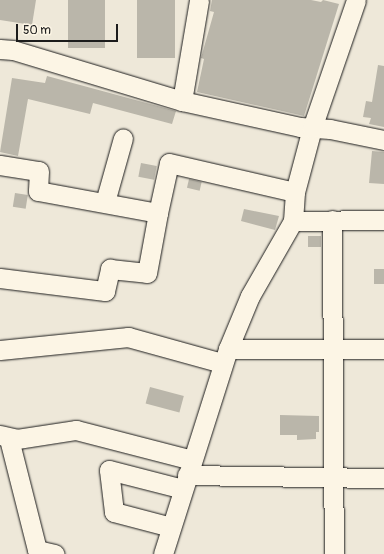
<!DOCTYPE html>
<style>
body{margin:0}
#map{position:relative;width:384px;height:554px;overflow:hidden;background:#eee8d9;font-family:Pangolin,sans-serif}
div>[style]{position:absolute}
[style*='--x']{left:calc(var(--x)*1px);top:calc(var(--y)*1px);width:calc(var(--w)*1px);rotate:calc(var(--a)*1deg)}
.building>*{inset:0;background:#bab6aa;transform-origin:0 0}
.roads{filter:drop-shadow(0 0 1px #1c1c1c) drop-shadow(0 0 1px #1c1c1c)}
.minor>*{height:19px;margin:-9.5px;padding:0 9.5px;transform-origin:9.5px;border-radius:9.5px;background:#fcf5e5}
span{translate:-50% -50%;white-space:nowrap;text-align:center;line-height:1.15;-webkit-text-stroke:3.5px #fcf5e5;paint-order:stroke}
.scale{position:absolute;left:16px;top:24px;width:102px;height:18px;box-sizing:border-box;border:2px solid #1c1c1c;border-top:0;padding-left:5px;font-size:12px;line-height:14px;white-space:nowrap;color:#1c1c1c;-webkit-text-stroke:3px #fcf5e5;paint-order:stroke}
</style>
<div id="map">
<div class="building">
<i style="clip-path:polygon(0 0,36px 0,32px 25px,0 20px)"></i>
<i style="left:68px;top:0;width:37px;height:48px"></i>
<i style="left:137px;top:0;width:38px;height:58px"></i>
<i style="clip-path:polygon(212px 0,311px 0,321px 2px,323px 0,339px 4px,304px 116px,197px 92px,204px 59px,201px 58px,214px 12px,210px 11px)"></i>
<i style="clip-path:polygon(378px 65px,384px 66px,384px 127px,369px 124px,371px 118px,363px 117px,366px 101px,372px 102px)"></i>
<i style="clip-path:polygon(47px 76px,176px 111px,172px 124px,93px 103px,90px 114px,28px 99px,18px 156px,0 152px,12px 78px,45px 83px)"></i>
<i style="clip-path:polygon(372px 151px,384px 152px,384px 184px,369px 183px)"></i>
<i style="left:141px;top:163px;width:16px;height:14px;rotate:11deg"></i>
<i style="left:189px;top:179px;width:13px;height:9px;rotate:13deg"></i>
<i style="left:15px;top:193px;width:13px;height:14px;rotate:9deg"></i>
<i style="clip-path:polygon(244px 209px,279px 216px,275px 230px,241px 221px)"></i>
<i style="left:308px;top:236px;width:13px;height:11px"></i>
<i style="left:374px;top:269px;width:10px;height:15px"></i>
<i style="left:150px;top:387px;width:35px;height:17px;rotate:15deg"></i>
<i style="clip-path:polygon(280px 415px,319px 416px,319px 432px,316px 432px,316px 439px,297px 440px,297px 435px,280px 435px)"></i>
</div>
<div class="roads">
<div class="minor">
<i style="--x:0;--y:49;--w:13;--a:4"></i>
<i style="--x:13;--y:50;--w:177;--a:16.8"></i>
<i style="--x:182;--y:101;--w:121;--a:12.4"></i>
<i style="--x:300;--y:127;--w:30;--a:4"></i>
<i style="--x:330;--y:129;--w:55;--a:11.5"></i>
<i style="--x:182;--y:101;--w:102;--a:-80.4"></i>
<i style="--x:0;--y:165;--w:39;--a:9"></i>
<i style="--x:39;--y:171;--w:20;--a:93"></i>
<i style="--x:38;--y:191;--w:122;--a:10.4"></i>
<i style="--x:158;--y:213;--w:51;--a:-77.6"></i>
<i style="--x:169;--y:163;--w:129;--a:13"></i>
<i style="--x:105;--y:202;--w:66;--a:-74.3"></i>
<i style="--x:332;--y:220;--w:334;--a:89.7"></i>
<i style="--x:293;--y:221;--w:91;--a:-0.6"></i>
<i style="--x:0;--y:278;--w:106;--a:7.1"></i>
<i style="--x:105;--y:291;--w:23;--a:-77"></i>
<i style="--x:110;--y:269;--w:37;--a:6"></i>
<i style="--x:147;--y:273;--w:61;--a:-79.6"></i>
<i style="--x:228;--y:349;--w:156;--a:0"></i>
<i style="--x:0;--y:350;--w:129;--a:-5.8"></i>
<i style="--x:128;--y:337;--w:98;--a:15.5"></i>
<i style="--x:0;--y:435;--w:17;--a:13"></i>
<i style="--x:17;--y:439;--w:60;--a:-8.7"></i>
<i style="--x:76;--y:430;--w:120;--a:14.5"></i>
<i style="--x:9;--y:439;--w:114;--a:75.8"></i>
<i style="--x:37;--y:550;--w:18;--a:13"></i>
<i style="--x:187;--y:475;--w:197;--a:0.9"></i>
<i style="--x:171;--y:527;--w:59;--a:-165.3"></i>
<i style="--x:114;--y:512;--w:42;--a:-96.8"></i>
<i style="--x:109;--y:470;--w:76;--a:14.4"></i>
<i style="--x:163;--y:554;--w:215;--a:-72.4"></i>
<i style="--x:228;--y:349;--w:57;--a:-67.5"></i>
<i style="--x:250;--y:296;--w:86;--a:-60.2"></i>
<i style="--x:293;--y:221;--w:29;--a:-86"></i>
<i style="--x:295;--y:192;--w:66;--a:-75.1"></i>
<i style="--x:312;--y:128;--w:135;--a:-71"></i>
</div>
</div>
<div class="scale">50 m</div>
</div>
